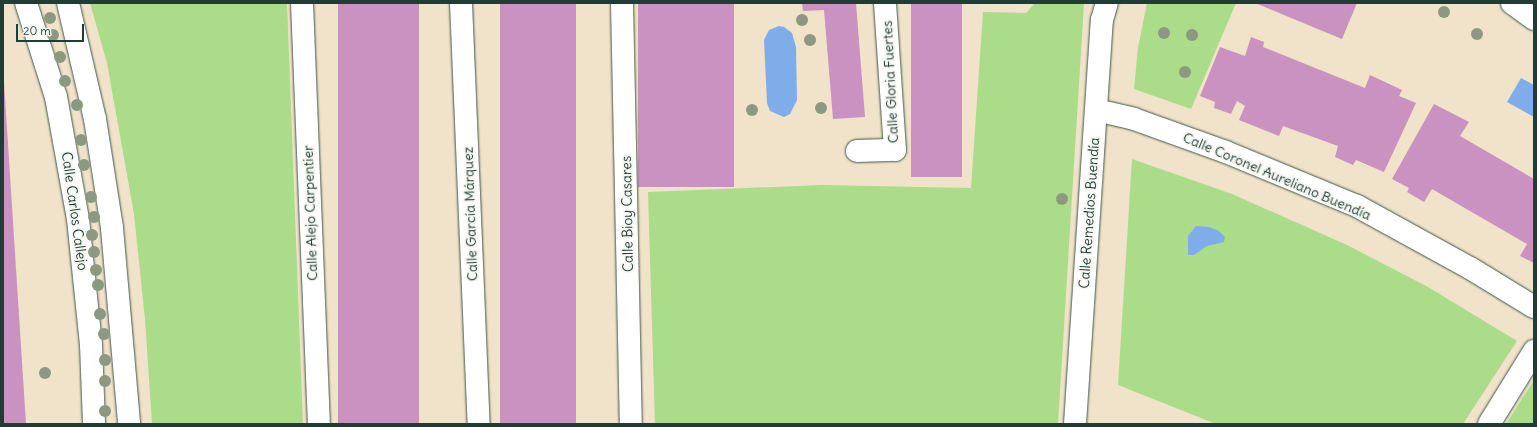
<!DOCTYPE html>
<meta charset="utf-8">
<style>
body{margin:0}
#map{position:relative;width:1537px;height:427px;overflow:hidden;background:#f0e3c9;font-family:Delius,sans-serif}
div>[style]{position:absolute}
[style*='--x']{left:calc(var(--x)*1px);top:calc(var(--y)*1px);width:calc(var(--w)*1px);rotate:calc(var(--a)*1deg)}
.green>*{inset:0;background:#aadc8a}
.water>*{inset:0;background:#7fade9}
.building>*{inset:0;background:#c992c1;transform-origin:0 0}
.roads{filter:drop-shadow(0 0 1px #3e564a) drop-shadow(0 0 1px #3e564a)}
.minor>*{height:22px;margin:-11px;padding:0 11px;transform-origin:11px;border-radius:11px;background:#fff}
.trees>*{width:12px;height:12px;margin:-6px;border-radius:50%;background:#8c9980}
span{translate:-50% -50%;white-space:nowrap;text-align:center;line-height:1.15;-webkit-text-stroke:4px #f6f6f2;paint-order:stroke}
.street-label{font-size:14px;color:#1f3d34}
.frame{position:absolute;inset:0;border:4px solid #1f3d34;pointer-events:none}
.scale{position:absolute;left:16px;top:24px;width:68px;height:18px;box-sizing:border-box;border:2px solid #1f3d34;border-top:0;padding-left:5px;font-size:12px;line-height:14px;white-space:nowrap;color:#1f3d34;-webkit-text-stroke:3px #f6f6f2;paint-order:stroke}
</style>
<div id="map">
<div class="green">
<i style="clip-path:polygon(90px 3px,287px 3px,303px 424px,152px 424px,145px 319px,134px 214px,107px 63px)"></i>
<i style="clip-path:polygon(1035px 3px,1084px 3px,1058px 424px,655px 424px,648px 192px,822px 185px,971px 188px,983px 12px,1026px 13px)"></i>
<i style="clip-path:polygon(1147px 3px,1236px 3px,1191px 109px,1134px 89px,1138px 48px)"></i>
<i style="clip-path:polygon(1132px 159px,1232px 194px,1347px 245px,1428px 287px,1517px 341px,1463px 424px,1216px 424px,1118px 385px)"></i>
<i style="clip-path:polygon(1534px 380px,1534px 424px,1506px 424px,1508px 421px)"></i>
</div>
<div class="water">
<i style="clip-path:polygon(779px 26px,784px 27px,792px 33px,796px 47px,797px 100px,790px 114px,784px 117px,770px 111px,767px 103px,764px 40px,769px 30px)"></i>
<i style="clip-path:polygon(1521px 78px,1534px 85px,1534px 117px,1507px 102px)"></i>
<i style="clip-path:polygon(1196px 226px,1209px 227px,1219px 231px,1225px 237px,1224px 242px,1207px 246px,1194px 255px,1188px 255px,1188px 236px)"></i>
</div>
<div class="building">
<i style="left:338px;top:3px;width:81px;height:421px"></i>
<i style="left:500px;top:3px;width:76px;height:421px"></i>
<i style="left:638px;top:3px;width:96px;height:184px"></i>
<i style="clip-path:polygon(802px 3px,856px 3px,865px 117px,833px 119px,824px 10px,803px 11px)"></i>
<i style="left:911px;top:3px;width:51px;height:174px"></i>
<i style="clip-path:polygon(1255px 3px,1357px 3px,1342px 39px)"></i>
<i style="clip-path:polygon(1251px 37px,1264px 42px,1263px 47px,1365px 88px,1370px 75px,1402px 90px,1399px 96px,1416px 103px,1384px 172px,1356px 160px,1353px 165px,1335px 157px,1338px 146px,1283px 126px,1279px 136px,1239px 120px,1245px 106px,1237px 101px,1231px 114px,1214px 108px,1215px 102px,1200px 96px,1220px 47px,1245px 56px)"></i>
<i style="clip-path:polygon(3px 82px,4px 82px,26px 424px,3px 424px)"></i>
<i style="clip-path:polygon(1434px 104px,1469px 122px,1460px 136px,1534px 179px,1534px 263px,1520px 256px,1527px 244px,1432px 189px,1424px 202px,1407px 192px,1409px 188px,1392px 179px)"></i>
</div>
<div class="roads">
<div class="minor">
<i style="--x:26;--y:3;--w:99;--a:72.3"></i>
<i style="--x:56;--y:97;--w:124;--a:79.8"></i>
<i style="--x:78;--y:219;--w:127;--a:84.1"></i>
<i style="--x:91;--y:345;--w:79;--a:87.8"></i>
<i style="--x:68;--y:3;--w:119;--a:76.9"></i>
<i style="--x:95;--y:119;--w:110;--a:81.1"></i>
<i style="--x:112;--y:228;--w:197;--a:85"></i>
<i style="--x:302;--y:3;--w:421;--a:87.7"></i>
<i style="--x:461;--y:3;--w:421;--a:87.6"></i>
<i style="--x:622;--y:3;--w:421;--a:88.8"></i>
<i style="--x:1512;--y:3;--w:27;--a:36"></i>
<i style="--x:1096;--y:110;--w:39;--a:13"></i>
<i style="--x:1134;--y:119;--w:98;--a:19.7"></i>
<i style="--x:1226;--y:152;--w:142;--a:22.4"></i>
<i style="--x:1357;--y:206;--w:129;--a:28.8"></i>
<i style="--x:1470;--y:268;--w:75;--a:31.4"></i>
<i style="--x:857;--y:151;--w:38;--a:-2"></i>
<i style="--x:895;--y:150;--w:147;--a:-93.9"></i>
<i style="--x:1075;--y:424;--w:405;--a:-86.2"></i>
<i style="--x:1102;--y:20;--w:18;--a:-74"></i>
<i style="--x:1489;--y:424;--w:86;--a:-58.3"></i>
</div>
</div>
<div class="trees">
<i style="left:1444px;top:12px"></i>
<i style="left:50px;top:18px"></i>
<i style="left:802px;top:20px"></i>
<i style="left:1164px;top:33px"></i>
<i style="left:1477px;top:34px"></i>
<i style="left:53px;top:35px"></i>
<i style="left:1192px;top:35px"></i>
<i style="left:810px;top:40px"></i>
<i style="left:60px;top:57px"></i>
<i style="left:1185px;top:72px"></i>
<i style="left:65px;top:81px"></i>
<i style="left:77px;top:105px"></i>
<i style="left:821px;top:108px"></i>
<i style="left:752px;top:110px"></i>
<i style="left:81px;top:140px"></i>
<i style="left:84px;top:165px"></i>
<i style="left:91px;top:197px"></i>
<i style="left:1062px;top:199px"></i>
<i style="left:94px;top:217px"></i>
<i style="left:92px;top:235px"></i>
<i style="left:94px;top:252px"></i>
<i style="left:96px;top:270px"></i>
<i style="left:98px;top:285px"></i>
<i style="left:100px;top:314px"></i>
<i style="left:104px;top:334px"></i>
<i style="left:105px;top:360px"></i>
<i style="left:45px;top:373px"></i>
<i style="left:105px;top:381px"></i>
<i style="left:105px;top:411px"></i>
</div>
<div class="street-label">
<span style="left:890px;top:82px;rotate:-93deg">Calle Gloria Fuertes</span>
<span style="left:1277px;top:176px;rotate:23deg">Calle Coronel Aureliano Buendía</span>
<span style="left:75px;top:211px;rotate:82deg">Calle Carlos Callejo</span>
<span style="left:310px;top:213px;rotate:-92deg">Calle Alejo Carpentier</span>
<span style="left:1089px;top:213px;rotate:-86deg">Calle Remedios Buendía</span>
<span style="left:470px;top:214px;rotate:-92deg">Calle García Márquez</span>
<span style="left:627px;top:214px;rotate:-91deg">Calle Bioy Casares</span>
</div>
<div class="frame"></div>
<div class="scale">20 m</div>
</div>
